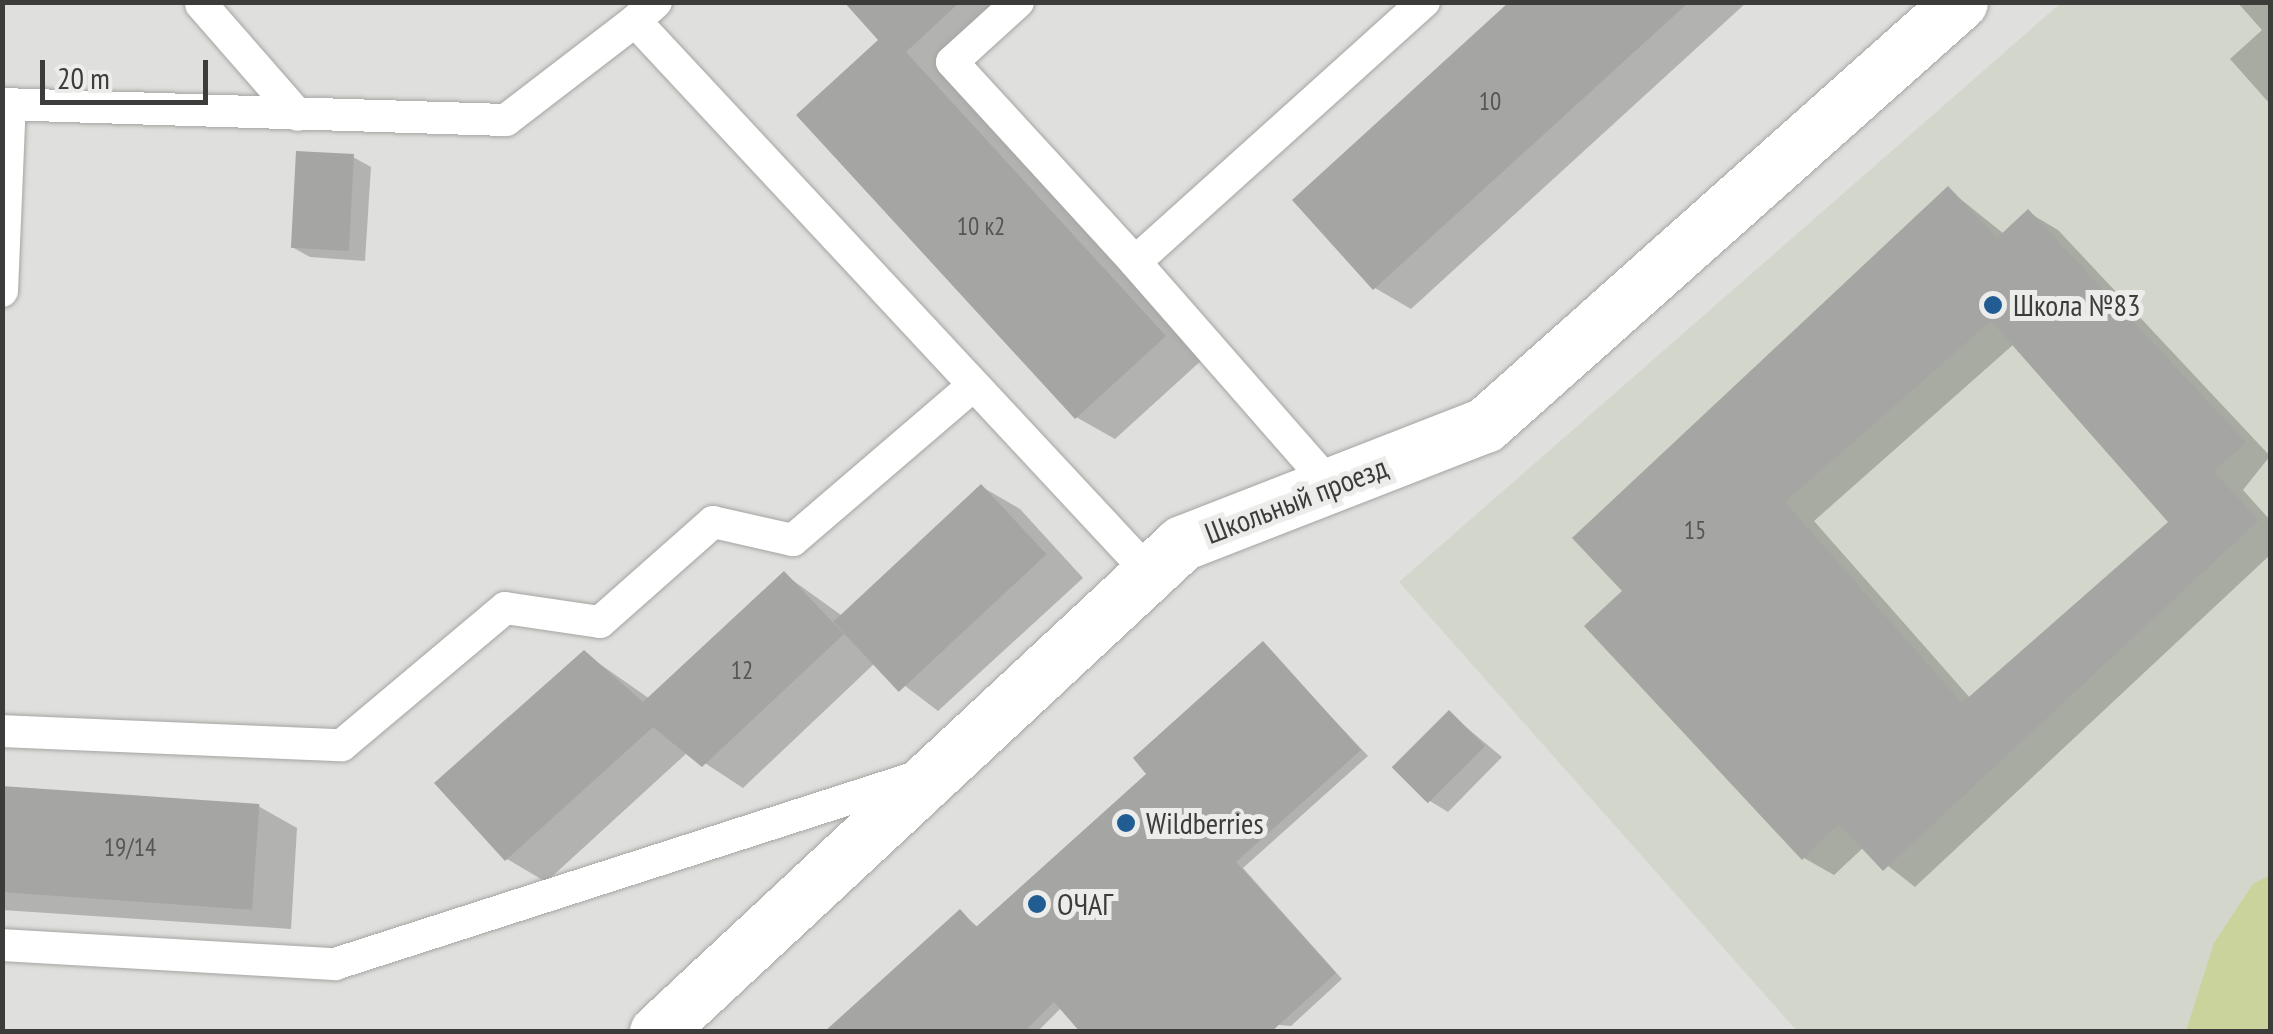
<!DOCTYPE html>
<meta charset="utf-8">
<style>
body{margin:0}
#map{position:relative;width:2273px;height:1034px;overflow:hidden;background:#dfe0dd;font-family:"PT Sans Narrow",sans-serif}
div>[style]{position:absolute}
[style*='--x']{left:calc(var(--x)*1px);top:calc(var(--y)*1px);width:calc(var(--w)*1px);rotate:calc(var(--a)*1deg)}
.built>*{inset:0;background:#d3d6cb}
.green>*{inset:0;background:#cad39c}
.shadow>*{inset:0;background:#0003}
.building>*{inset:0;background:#a5a6a3;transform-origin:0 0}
.roads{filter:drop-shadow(0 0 2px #a4a5a2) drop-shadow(0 0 2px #a4a5a2)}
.lane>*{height:32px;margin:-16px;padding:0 16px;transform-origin:16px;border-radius:16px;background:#fff}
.street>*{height:55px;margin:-27.5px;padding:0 27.5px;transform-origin:27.5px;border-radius:27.5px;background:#fff}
.dots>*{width:28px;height:28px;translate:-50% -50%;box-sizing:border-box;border:5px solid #ecedea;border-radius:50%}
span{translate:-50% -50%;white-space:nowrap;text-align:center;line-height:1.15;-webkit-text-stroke:10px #ecedea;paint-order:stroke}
.number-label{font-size:25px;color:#565655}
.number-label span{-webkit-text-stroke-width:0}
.poi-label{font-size:30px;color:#3c3c3b}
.left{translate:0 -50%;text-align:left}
.street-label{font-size:30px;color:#3c3c3b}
.frame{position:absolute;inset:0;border:5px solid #3c3c3b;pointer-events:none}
.scale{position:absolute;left:40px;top:60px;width:168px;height:45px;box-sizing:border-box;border:5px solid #3c3c3b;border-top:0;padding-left:12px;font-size:30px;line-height:35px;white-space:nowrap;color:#3c3c3b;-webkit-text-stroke:8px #ecedea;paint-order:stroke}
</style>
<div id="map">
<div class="built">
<i style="clip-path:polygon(2061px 3px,2270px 3px,2270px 1031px,1797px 1031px,1399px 582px)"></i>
</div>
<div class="green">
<i style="clip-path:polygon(2270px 875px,2270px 1031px,2186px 1031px,2214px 943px,2253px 884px)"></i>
</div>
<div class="shadow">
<i style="clip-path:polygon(847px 2px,1023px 2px,943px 75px,1203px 359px,1115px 439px,1076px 417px,881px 41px)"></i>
<i style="clip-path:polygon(1513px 2px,1747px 2px,1411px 309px,1375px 288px)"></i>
<i style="clip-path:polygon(2237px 2px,2270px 2px,2270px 104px,2230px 59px,2262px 30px)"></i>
<i style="clip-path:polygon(353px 157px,371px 167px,365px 261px,310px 257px,292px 247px)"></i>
<i style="clip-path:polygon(evenodd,1948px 189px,2004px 234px,2028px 212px,2058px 230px,2270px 456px,2243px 490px,2270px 520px,2270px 555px,1915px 887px,1864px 847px,1834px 875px,1804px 858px,1626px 591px,1948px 189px,2014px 344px,2172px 522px,1971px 699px,1814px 521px,2014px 344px)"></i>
<i style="clip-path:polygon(982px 487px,1020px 509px,1083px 578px,938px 711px,875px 663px,743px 788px,688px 752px,546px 882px,507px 859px,584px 653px,650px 699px,784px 574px,841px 615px)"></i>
<i style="clip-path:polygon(1263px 644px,1368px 756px,1243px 868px,1342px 979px,1291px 1026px,1062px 1007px,1037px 1032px,827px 1032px,960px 912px,979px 928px,1150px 774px)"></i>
<i style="clip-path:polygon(1449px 713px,1502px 757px,1448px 812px,1430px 801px)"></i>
<i style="clip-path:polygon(2px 789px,258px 806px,297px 828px,291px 929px,2px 910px)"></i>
</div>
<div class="building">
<i style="clip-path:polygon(844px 2px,960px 2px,906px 52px,1166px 336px,1075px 419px,796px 115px,878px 40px)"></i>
<i style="clip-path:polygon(1509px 2px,1689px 2px,1373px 290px,1292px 200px)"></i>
<i style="left:296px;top:151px;width:58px;height:97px;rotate:3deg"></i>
<i style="clip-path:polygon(evenodd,1948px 186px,1997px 238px,2028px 209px,2246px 442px,2214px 472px,2259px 520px,1883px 871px,1839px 824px,1802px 860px,1584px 626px,1622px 591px,1572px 538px,1948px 186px,1991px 321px,2168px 522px,1962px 703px,1785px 502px,1991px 321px)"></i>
<i style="left:981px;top:484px;width:96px;height:202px;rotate:47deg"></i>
<i style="clip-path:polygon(784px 571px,844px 634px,702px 767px,653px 727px,505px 861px,434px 783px,584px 650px,643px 702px)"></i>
<i style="clip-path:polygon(1263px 641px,1361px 750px,1236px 862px,1336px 973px,1271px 1032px,1080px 1032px,1054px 1002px,1024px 1032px,824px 1032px,960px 909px,976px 927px,1146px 774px,1133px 758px)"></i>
<i style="left:1449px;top:710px;width:51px;height:81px;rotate:45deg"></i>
<i style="left:2px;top:786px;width:258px;height:106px;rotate:4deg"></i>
</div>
<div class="roads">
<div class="lane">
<i style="--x:656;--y:2;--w:28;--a:138"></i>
<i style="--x:635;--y:21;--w:757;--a:47.03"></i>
<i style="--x:1018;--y:2;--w:89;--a:137.7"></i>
<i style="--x:952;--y:62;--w:271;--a:47.5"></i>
<i style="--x:1135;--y:262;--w:389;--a:-42"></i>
<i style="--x:201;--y:4;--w:147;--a:48.9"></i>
<i style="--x:2;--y:104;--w:504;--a:1.82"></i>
<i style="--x:506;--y:120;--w:163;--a:-37.5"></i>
<i style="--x:1135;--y:262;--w:300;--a:48.8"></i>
<i style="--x:2;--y:291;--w:187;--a:-87.6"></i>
<i style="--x:2;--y:731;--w:340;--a:2.4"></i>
<i style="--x:342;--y:745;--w:213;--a:-40"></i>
<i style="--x:505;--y:608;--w:96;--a:8.4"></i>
<i style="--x:600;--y:622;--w:151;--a:-41.5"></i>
<i style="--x:713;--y:522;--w:82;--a:12.7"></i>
<i style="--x:793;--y:540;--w:238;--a:-40.6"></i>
<i style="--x:2;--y:945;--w:334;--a:3.3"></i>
<i style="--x:335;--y:964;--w:614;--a:-17.82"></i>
</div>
<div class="street">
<i style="--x:657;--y:1032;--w:717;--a:-42.97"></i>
<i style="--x:1182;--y:543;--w:325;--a:-21.3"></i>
<i style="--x:1485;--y:425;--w:636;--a:-41.69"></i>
</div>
</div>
<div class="dots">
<i style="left:1993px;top:305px;background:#215c93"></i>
<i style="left:1126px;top:823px;background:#215c93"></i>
<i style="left:1037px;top:904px;background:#215c93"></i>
</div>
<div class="number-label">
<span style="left:1490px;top:101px">10</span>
<span style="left:981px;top:226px">10 к2</span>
<span style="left:1695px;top:530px">15</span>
<span style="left:742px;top:670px">12</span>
<span style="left:130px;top:847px">19/14</span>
</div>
<div class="poi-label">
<span class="left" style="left:2013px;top:305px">Школа №83</span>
<span class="left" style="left:1146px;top:823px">Wildberries</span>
<span class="left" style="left:1057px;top:904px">ОЧАГ</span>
</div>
<div class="street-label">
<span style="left:1296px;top:500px;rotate:-21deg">Школьный проезд</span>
</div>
<div class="frame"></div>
<div class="scale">20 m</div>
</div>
